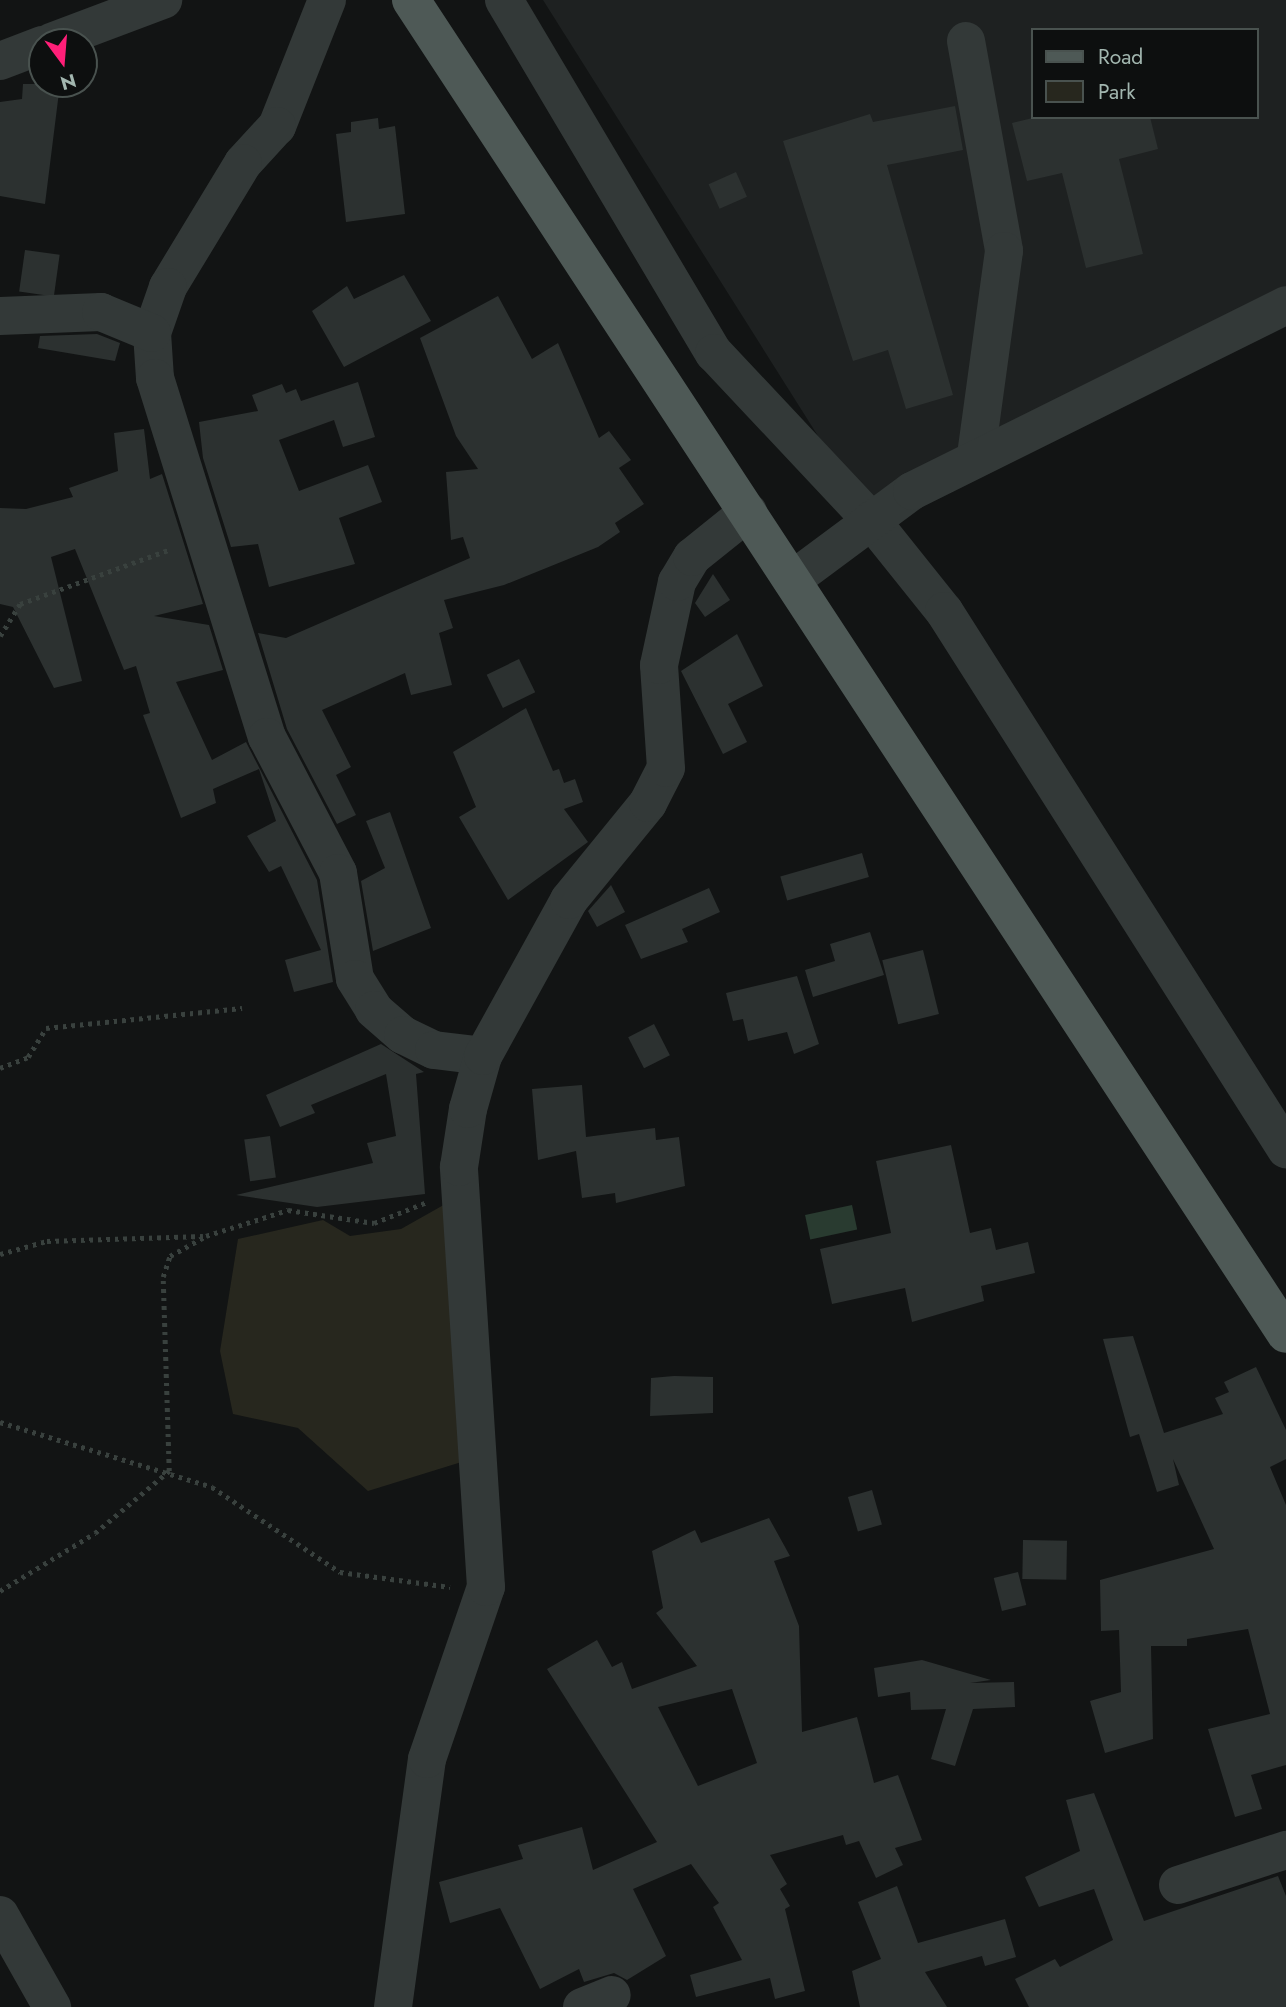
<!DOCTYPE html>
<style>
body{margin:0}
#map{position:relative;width:1286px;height:2007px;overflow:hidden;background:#121414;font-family:Jost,sans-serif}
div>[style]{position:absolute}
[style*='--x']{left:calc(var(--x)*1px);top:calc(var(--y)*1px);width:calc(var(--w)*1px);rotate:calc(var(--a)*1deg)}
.built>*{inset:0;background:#1e2121}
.green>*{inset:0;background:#27271e}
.water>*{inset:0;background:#293b30;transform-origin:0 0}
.building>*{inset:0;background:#2c3130;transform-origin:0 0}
.path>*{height:4.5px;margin-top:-2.25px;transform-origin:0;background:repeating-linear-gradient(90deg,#39413e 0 3.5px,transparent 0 8.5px)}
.minor>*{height:38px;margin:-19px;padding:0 19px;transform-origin:19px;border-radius:19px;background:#333938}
.major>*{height:38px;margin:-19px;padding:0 19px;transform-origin:19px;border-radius:19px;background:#4e5956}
span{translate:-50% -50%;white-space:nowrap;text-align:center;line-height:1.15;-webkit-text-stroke:5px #0d0f0f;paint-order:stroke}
.legend{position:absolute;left:1031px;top:28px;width:228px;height:91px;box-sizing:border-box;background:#0d0f0f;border:2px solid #49524f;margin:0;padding:9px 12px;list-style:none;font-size:21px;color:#a2b6af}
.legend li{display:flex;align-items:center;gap:14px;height:35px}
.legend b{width:35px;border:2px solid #49524f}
.north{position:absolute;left:28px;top:28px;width:70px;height:70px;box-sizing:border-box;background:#0d0f0f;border:2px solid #49524f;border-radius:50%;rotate:164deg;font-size:19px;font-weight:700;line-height:28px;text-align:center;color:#a2b6af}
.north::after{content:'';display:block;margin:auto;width:24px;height:32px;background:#ff1f78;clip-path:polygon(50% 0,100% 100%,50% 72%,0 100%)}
</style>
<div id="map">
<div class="built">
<i style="clip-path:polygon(evenodd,543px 0,1286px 0,1286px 317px,871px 520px,543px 0,1032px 30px,1256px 30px,1256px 117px,1032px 117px,1032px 30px)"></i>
</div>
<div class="green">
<i style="clip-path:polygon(456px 1198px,468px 1460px,368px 1491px,298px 1428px,233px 1414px,220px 1351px,238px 1239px,323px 1220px,350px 1236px,401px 1229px)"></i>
</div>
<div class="water">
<i style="left:852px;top:1205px;width:25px;height:48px;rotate:78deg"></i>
</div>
<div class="building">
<i style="clip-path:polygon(23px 84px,60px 84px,45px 204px,0 196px,0 102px,22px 99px)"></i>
<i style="clip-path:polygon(955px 106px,963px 150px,887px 165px,953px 395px,906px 409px,888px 350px,853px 361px,783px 141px,870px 114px,873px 122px)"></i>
<i style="clip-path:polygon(1037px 117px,1150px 117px,1158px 149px,1119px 159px,1143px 254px,1086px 268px,1062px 173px,1027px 181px,1012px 123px)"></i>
<i style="clip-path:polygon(378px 118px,379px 129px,395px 126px,405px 214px,346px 222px,336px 134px,351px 132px,351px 122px)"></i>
<i style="left:736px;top:172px;width:27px;height:30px;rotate:66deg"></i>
<i style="left:25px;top:250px;width:35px;height:42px;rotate:8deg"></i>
<i style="clip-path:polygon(404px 275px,431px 321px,344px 367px,312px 311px,347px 286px,354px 299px)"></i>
<i style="clip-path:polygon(498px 296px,532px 359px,558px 343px,599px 438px,609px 431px,631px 460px,619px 468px,644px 504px,615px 523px,620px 532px,598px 547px,504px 585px,444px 600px,453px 628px,439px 633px,452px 685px,411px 695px,405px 673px,322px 710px,351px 767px,336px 775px,356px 815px,337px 824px,287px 729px,258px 633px,286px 638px,470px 558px,463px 537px,451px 540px,446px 472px,478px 469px,456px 436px,420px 338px)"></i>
<i style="clip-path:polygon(97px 334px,120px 343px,115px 361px,38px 348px,40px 336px)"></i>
<i style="clip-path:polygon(358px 382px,375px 437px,343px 447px,334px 420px,279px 440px,299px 491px,368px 465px,382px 502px,339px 518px,355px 564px,269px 587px,258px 544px,231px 547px,203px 458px,199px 422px,258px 411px,252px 395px,282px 384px,286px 393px,296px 389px,301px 401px)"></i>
<i style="clip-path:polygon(144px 429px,150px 479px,162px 474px,203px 604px,154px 616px,209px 625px,223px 670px,176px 682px,212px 760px,246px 742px,317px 880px,333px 982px,294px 992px,285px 960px,321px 950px,281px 866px,269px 872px,247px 836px,276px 821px,259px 769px,213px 789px,216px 803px,181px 818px,143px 715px,150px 713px,136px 666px,124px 670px,75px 549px,51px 557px,82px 681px,54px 688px,13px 607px,0 604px,0 508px,26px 509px,73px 497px,69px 488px,118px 471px,114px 433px)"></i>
<i style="clip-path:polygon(713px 574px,730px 600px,705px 617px,695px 603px)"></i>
<i style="clip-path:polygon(737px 634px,763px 686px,728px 704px,747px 742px,723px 754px,681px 671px)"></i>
<i style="left:519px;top:659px;width:37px;height:36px;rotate:64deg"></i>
<i style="clip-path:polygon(526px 708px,553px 771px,559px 769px,564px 783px,575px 779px,583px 802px,564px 809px,588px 842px,508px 900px,459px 817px,476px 807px,453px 752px)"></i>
<i style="clip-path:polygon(390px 812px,431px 928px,373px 951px,361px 881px,385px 868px,366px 821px)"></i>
<i style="left:862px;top:853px;width:25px;height:85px;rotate:74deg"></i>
<i style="clip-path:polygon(611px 885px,625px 912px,597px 927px,588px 911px)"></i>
<i style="clip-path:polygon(709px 888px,720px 912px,682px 929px,688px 942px,641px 959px,625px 925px)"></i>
<i style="clip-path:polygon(870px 932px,884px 975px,813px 997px,805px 970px,835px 961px,830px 944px)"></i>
<i style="left:923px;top:950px;width:66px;height:42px;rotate:76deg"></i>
<i style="clip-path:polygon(797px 976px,819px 1044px,794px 1054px,787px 1032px,748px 1041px,743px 1019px,733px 1021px,726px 993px)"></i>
<i style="left:654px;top:1024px;width:35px;height:29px;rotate:63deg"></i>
<i style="clip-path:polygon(381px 1044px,424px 1072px,416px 1074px,425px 1194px,317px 1207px,236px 1195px,373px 1163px,367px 1143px,396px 1136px,386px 1074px,311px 1105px,315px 1113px,280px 1127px,266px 1095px)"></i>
<i style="clip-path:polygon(582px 1085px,586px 1137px,655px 1128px,656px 1140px,679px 1137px,685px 1186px,616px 1203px,615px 1193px,582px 1198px,576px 1151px,538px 1160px,532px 1089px)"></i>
<i style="left:270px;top:1136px;width:42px;height:26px;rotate:82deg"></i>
<i style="clip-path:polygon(951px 1145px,970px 1233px,991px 1228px,996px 1250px,1028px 1242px,1035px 1273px,981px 1286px,984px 1301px,912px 1322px,905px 1288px,832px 1304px,820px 1249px,891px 1233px,876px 1161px)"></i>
<i style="clip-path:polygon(1133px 1336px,1164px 1433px,1223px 1414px,1215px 1398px,1229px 1392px,1224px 1382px,1256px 1367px,1286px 1430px,1286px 1459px,1270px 1467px,1286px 1505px,1286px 1765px,1251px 1775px,1262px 1809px,1235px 1817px,1208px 1729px,1270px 1714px,1248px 1629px,1187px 1639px,1187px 1646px,1151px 1646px,1153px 1739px,1105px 1753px,1090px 1701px,1121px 1692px,1119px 1630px,1101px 1631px,1100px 1580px,1214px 1549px,1173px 1459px,1179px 1485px,1157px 1492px,1139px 1434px,1130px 1437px,1103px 1339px)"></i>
<i style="clip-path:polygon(674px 1376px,713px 1377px,713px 1413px,650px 1416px,651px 1378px)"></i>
<i style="left:872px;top:1490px;width:36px;height:25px;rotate:74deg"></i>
<i style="clip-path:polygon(evenodd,769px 1518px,790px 1556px,774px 1561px,799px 1626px,802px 1732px,857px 1717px,874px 1783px,898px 1775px,922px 1840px,895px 1848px,903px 1865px,876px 1878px,859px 1841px,846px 1845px,843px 1835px,770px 1855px,787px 1884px,780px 1889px,790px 1906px,785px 1909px,805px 1991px,775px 1999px,770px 1978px,696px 1997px,690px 1975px,742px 1960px,713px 1907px,719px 1903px,691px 1864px,633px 1889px,666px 1956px,627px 1980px,614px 1973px,584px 1982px,579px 1969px,540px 1989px,500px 1908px,450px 1923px,439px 1882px,523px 1859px,518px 1845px,582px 1827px,593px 1870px,657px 1842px,547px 1669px,597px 1640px,612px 1667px,622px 1662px,632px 1689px,697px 1666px,656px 1613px,663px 1608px,652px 1551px,695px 1530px,701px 1543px,769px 1518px,732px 1689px,757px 1763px,698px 1786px,658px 1707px,732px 1689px)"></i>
<i style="left:1023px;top:1540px;width:44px;height:39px;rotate:1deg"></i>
<i style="left:1018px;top:1572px;width:34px;height:25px;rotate:76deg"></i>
<i style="clip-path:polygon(922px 1660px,991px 1680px,970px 1683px,1014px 1682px,1015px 1707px,973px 1709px,955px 1766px,931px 1759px,946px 1709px,911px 1710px,910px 1692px,878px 1697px,874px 1668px)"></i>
<i style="clip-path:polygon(1094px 1793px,1144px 1921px,1278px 1876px,1286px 1896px,1286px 2007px,1029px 2007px,1015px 1979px,1055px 1959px,1060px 1967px,1113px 1940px,1094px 1889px,1039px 1907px,1025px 1877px,1080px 1851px,1066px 1800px)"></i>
<i style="clip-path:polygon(897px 1886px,918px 1943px,1005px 1919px,1016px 1957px,985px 1966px,982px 1956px,925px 1972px,947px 2007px,860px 2007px,852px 1971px,881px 1959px,858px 1902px)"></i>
</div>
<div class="path">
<i style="--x:0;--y:636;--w:38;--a:-58"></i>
<i style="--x:20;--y:604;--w:161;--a:-20"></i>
<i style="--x:0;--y:1068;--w:30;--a:-21"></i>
<i style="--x:28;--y:1057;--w:34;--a:-58"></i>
<i style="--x:46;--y:1028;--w:197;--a:-5.8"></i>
<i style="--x:0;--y:1254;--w:49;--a:-15.5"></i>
<i style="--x:47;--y:1241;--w:156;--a:-1.8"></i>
<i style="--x:0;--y:1422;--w:222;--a:17"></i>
<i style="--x:212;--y:1487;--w:154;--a:33.6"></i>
<i style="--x:340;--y:1572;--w:111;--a:7.8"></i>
<i style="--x:0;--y:1591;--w:111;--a:-31.4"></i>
<i style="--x:95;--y:1533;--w:97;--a:-40"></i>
<i style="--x:169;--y:1471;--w:194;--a:-91.8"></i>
<i style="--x:163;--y:1277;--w:22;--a:-72"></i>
<i style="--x:170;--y:1256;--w:41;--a:-29.1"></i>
<i style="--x:206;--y:1236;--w:86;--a:-17.6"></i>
<i style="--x:288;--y:1210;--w:87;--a:8.6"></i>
<i style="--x:374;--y:1223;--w:57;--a:-21.6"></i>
</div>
<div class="minor">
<i style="--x:327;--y:0;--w:136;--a:111.6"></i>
<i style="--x:277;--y:126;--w:50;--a:132.6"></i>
<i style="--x:243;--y:163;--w:145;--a:121.2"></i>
<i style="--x:168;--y:287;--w:49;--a:109.2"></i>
<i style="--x:152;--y:333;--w:45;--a:86.2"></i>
<i style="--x:155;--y:378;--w:376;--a:72.7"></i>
<i style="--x:267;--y:737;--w:153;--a:62.4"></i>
<i style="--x:338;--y:873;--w:107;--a:80.9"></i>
<i style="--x:355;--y:979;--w:36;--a:58"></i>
<i style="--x:374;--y:1010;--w:38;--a:41"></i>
<i style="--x:403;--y:1035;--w:34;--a:26"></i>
<i style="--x:434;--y:1050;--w:49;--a:7"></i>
<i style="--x:504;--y:0;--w:411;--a:59.3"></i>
<i style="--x:714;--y:353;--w:229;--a:46.8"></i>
<i style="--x:871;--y:520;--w:117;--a:51.3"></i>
<i style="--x:944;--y:611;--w:638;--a:57.56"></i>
<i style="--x:966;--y:41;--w:213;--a:79.7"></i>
<i style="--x:1004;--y:251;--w:206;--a:97.8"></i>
<i style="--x:51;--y:42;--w:120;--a:-20.6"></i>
<i style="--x:0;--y:61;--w:45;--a:-20.9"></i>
<i style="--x:0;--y:316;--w:101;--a:-2.3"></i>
<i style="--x:101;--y:312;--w:55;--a:22.4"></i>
<i style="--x:792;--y:580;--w:149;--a:-36.6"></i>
<i style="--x:912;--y:491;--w:418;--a:-26.4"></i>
<i style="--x:1178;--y:1885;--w:114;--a:-18"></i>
<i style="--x:0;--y:1915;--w:106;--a:60.5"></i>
<i style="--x:393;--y:2007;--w:250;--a:-82.2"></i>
<i style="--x:427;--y:1759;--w:182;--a:-71.1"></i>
<i style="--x:486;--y:1587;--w:421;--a:-93.7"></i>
<i style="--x:459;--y:1167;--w:59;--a:-81.2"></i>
<i style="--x:468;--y:1109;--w:55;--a:-74.2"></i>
<i style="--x:483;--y:1056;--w:178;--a:-61.1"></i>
<i style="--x:569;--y:900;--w:125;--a:-50.8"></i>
<i style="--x:648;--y:803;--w:39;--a:-63"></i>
<i style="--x:666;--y:768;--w:103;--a:-93.9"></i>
<i style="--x:659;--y:665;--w:85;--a:-77.8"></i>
<i style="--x:677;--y:582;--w:29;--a:-59"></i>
<i style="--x:692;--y:557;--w:72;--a:-38.8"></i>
<i style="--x:582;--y:2007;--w:32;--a:-22"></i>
</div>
<div class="major">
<i style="--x:411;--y:0;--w:1595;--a:56.74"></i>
</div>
<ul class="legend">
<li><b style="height:9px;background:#4e5956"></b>Road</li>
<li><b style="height:19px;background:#27271e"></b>Park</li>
</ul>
<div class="north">N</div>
</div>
